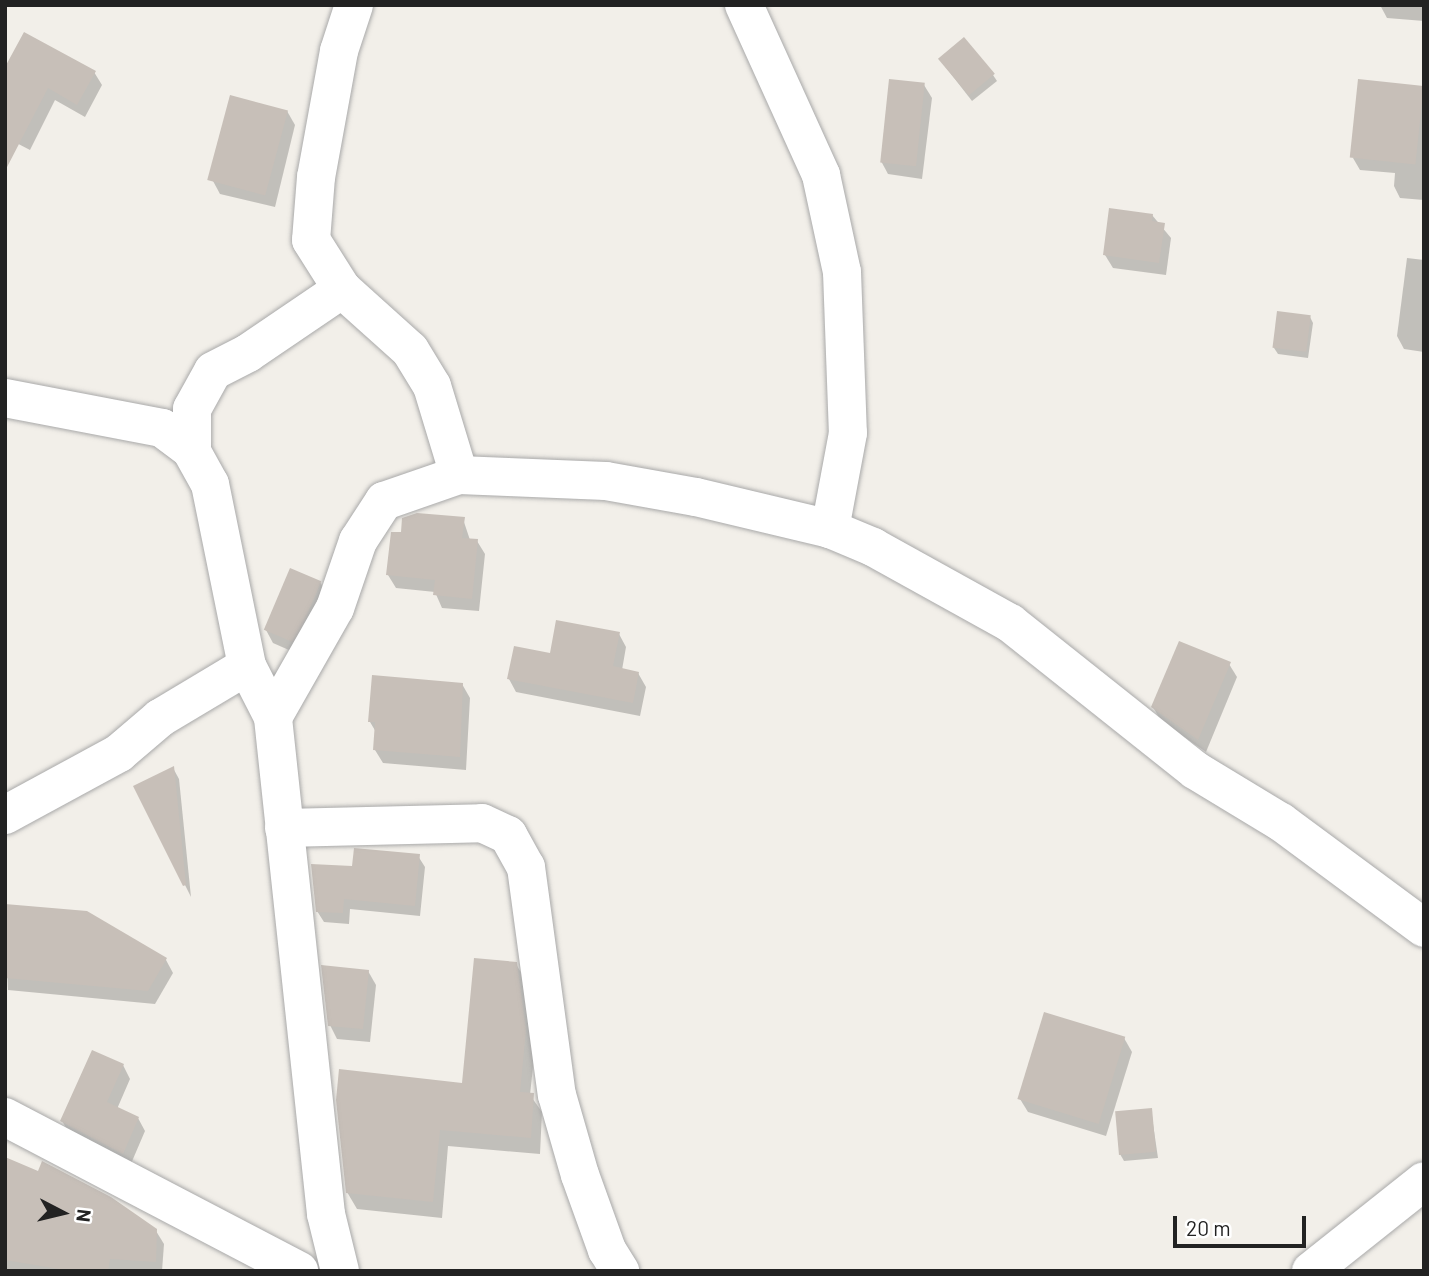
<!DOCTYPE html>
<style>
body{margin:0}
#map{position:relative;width:1429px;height:1276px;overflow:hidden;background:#f2efe9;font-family:Barlow,sans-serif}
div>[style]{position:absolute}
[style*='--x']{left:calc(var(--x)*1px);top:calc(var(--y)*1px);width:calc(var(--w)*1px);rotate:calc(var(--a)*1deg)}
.shadow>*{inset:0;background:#0003}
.building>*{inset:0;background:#c7bfb8;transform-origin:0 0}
.roads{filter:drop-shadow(0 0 2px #a9a9a9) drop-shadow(0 0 2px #a9a9a9)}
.minor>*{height:38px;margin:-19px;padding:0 19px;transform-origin:19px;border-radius:19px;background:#fff}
span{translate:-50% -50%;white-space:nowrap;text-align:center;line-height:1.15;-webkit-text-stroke:5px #fff;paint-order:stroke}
.frame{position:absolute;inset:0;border:7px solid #222;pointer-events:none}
.north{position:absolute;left:28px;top:1178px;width:70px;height:70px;-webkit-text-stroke:5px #fff;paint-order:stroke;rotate:97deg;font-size:19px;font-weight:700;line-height:28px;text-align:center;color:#222}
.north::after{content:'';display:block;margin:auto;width:24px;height:32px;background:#222;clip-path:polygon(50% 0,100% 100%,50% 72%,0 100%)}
.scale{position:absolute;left:1173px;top:1216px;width:133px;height:32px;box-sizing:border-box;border:4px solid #222;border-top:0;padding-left:9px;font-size:21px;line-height:24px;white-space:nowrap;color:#222;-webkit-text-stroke:5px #fff;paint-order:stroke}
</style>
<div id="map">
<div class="shadow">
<i style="clip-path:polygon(1380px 5px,1424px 5px,1424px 21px,1387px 18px)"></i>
<i style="clip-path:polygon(944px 65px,993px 75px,997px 81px,972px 101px)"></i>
<i style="clip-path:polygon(5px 70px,94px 72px,102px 85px,85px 117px,55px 100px,30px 150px,5px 137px)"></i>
<i style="clip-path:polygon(924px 85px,932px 98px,922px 179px,888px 174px,881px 161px)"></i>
<i style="clip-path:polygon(1424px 88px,1424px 200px,1400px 198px,1394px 186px,1395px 173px,1360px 170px,1353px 158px)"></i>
<i style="clip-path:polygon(287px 111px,295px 125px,275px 207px,220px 194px,213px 181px)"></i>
<i style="clip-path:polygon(1152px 215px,1171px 238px,1166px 275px,1113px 268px,1105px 255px)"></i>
<i style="clip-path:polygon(1407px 258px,1424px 260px,1424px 352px,1404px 349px,1397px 336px)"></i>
<i style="clip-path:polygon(1310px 317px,1313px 323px,1308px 358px,1278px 354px,1274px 348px)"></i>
<i style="clip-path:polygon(463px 519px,470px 540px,477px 541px,485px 554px,479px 611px,442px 608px,435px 592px,396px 588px,388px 575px,402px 534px)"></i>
<i style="clip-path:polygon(320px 582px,328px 595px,298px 654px,273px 643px,266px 630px)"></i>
<i style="clip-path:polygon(619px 634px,626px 647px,622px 670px,638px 673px,646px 687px,640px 716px,516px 692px,509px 679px,551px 655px)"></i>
<i style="clip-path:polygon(1229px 664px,1237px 677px,1206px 752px,1161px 721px,1153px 707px)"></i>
<i style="clip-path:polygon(462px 684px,470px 698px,466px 770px,383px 763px,375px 750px,376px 732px,370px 722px)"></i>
<i style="clip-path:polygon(173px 768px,179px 779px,191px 897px,185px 885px)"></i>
<i style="clip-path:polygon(418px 856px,425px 867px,420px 916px,350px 909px,349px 924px,324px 922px,317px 911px,354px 868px)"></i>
<i style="clip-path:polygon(5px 915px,166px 960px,173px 973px,155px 1004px,8px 990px)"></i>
<i style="clip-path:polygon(516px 964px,526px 981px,535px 1048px,530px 1095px,542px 1112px,540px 1154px,448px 1146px,442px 1218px,357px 1209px,347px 1192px,464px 1085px)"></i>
<i style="clip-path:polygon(368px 971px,376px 985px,370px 1042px,337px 1039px,330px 1025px)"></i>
<i style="clip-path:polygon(1124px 1038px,1132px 1052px,1106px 1136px,1028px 1112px,1020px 1099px)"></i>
<i style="clip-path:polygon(123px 1065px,130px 1079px,117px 1109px,138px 1118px,145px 1131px,130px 1166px,70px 1134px,62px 1121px)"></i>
<i style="clip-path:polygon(1151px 1110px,1158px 1158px,1124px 1161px,1120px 1154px)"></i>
<i style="clip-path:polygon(5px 1159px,156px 1231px,164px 1244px,162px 1271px,5px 1271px)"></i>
</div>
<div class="building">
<i style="clip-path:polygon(24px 32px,96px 71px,77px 105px,48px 88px,5px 171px,5px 67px)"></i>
<i style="left:964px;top:37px;width:48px;height:34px;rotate:50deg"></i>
<i style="left:889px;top:79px;width:36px;height:84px;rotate:6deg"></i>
<i style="left:1358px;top:79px;width:66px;height:79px;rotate:6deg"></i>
<i style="left:230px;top:95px;width:60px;height:88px;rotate:15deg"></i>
<i style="clip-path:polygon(1109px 208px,1153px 214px,1152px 221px,1165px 223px,1159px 263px,1103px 255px)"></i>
<i style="left:1277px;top:311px;width:34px;height:37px;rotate:7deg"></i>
<i style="clip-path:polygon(417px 513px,465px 517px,462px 538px,478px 539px,472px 599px,433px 595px,435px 580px,386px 575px,391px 532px,401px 532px,402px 518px)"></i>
<i style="left:290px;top:568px;width:34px;height:67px;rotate:23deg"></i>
<i style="clip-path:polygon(556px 620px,620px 632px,613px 666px,639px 672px,633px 703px,507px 679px,514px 646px,550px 653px)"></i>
<i style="clip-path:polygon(1179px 641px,1231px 662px,1198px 740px,1151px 707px)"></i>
<i style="clip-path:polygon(372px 675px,463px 683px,460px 757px,373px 750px,375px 722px,368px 722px)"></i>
<i style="clip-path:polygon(174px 766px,186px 885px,183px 886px,133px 786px)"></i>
<i style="clip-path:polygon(354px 848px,420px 854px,415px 906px,344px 899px,343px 913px,316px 912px,311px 864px,352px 866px)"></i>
<i style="clip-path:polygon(5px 904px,87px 911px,167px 958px,148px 991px,5px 978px)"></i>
<i style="clip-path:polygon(474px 958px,517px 962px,526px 1030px,520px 1092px,534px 1093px,531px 1138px,440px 1130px,433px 1202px,346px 1193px,336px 1100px,339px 1069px,462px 1083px)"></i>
<i style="clip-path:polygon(321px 965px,369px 970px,363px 1029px,328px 1026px)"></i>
<i style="left:1044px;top:1012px;width:85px;height:91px;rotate:17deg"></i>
<i style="clip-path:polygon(92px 1050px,124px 1064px,107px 1102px,139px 1117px,123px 1154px,60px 1121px)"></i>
<i style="left:1152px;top:1108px;width:44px;height:37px;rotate:85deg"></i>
<i style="clip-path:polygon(5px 1157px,38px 1171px,42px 1161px,111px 1197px,157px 1229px,156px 1262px,110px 1259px,108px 1271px,71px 1271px,5px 1260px)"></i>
</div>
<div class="roads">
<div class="minor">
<i style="--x:354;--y:5;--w:48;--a:108.1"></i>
<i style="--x:339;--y:51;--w:128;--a:100.3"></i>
<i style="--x:316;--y:177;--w:63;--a:94.5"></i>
<i style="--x:311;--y:240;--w:58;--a:57.7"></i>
<i style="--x:342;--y:289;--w:91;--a:41.9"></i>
<i style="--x:410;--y:350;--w:42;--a:58.6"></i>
<i style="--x:432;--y:386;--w:93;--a:73.1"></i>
<i style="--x:744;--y:5;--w:187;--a:65.6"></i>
<i style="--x:821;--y:175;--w:99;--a:77.8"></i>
<i style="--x:842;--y:272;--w:161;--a:87.9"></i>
<i style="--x:848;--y:433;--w:98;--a:100.6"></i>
<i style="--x:5;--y:398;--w:160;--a:10.8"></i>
<i style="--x:162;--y:428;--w:36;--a:37"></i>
<i style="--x:191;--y:450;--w:39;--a:61"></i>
<i style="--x:210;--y:484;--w:186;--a:78.5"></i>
<i style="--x:247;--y:666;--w:57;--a:63"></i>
<i style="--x:192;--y:451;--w:42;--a:-90"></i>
<i style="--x:192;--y:409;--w:43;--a:-61.1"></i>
<i style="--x:213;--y:371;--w:39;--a:-27"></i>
<i style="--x:248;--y:353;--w:114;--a:-34.2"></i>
<i style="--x:5;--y:815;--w:130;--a:-28.5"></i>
<i style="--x:119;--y:753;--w:54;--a:-40.5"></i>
<i style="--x:160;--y:718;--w:101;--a:-30.9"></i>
<i style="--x:284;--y:828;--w:198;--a:-1.4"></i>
<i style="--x:482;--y:823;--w:29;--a:25"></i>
<i style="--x:508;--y:835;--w:37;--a:61"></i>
<i style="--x:526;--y:867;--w:230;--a:82.3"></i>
<i style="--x:557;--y:1095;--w:83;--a:74"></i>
<i style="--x:580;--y:1175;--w:80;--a:70.2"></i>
<i style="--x:607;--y:1250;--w:25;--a:58"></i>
<i style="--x:5;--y:1117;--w:332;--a:27.6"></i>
<i style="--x:340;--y:1271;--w:59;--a:-103.8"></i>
<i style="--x:326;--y:1214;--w:500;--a:-96.1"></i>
<i style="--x:273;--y:717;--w:125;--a:-60.4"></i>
<i style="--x:335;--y:608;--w:71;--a:-71.1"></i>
<i style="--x:358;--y:541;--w:48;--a:-57"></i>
<i style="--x:384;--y:501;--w:79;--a:-19.1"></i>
<i style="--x:459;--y:475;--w:147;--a:2.3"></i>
<i style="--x:606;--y:481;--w:91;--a:10.1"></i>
<i style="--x:696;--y:497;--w:138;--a:13.4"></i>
<i style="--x:830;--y:529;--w:47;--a:22.7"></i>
<i style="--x:873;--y:547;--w:157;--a:29"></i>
<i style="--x:1010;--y:623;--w:236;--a:38.5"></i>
<i style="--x:1195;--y:770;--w:100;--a:31.2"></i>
<i style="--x:1281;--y:822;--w:178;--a:36.5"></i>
<i style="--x:1311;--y:1271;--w:144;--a:-38.5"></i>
</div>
</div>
<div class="frame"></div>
<div class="north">N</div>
<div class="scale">20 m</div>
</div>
